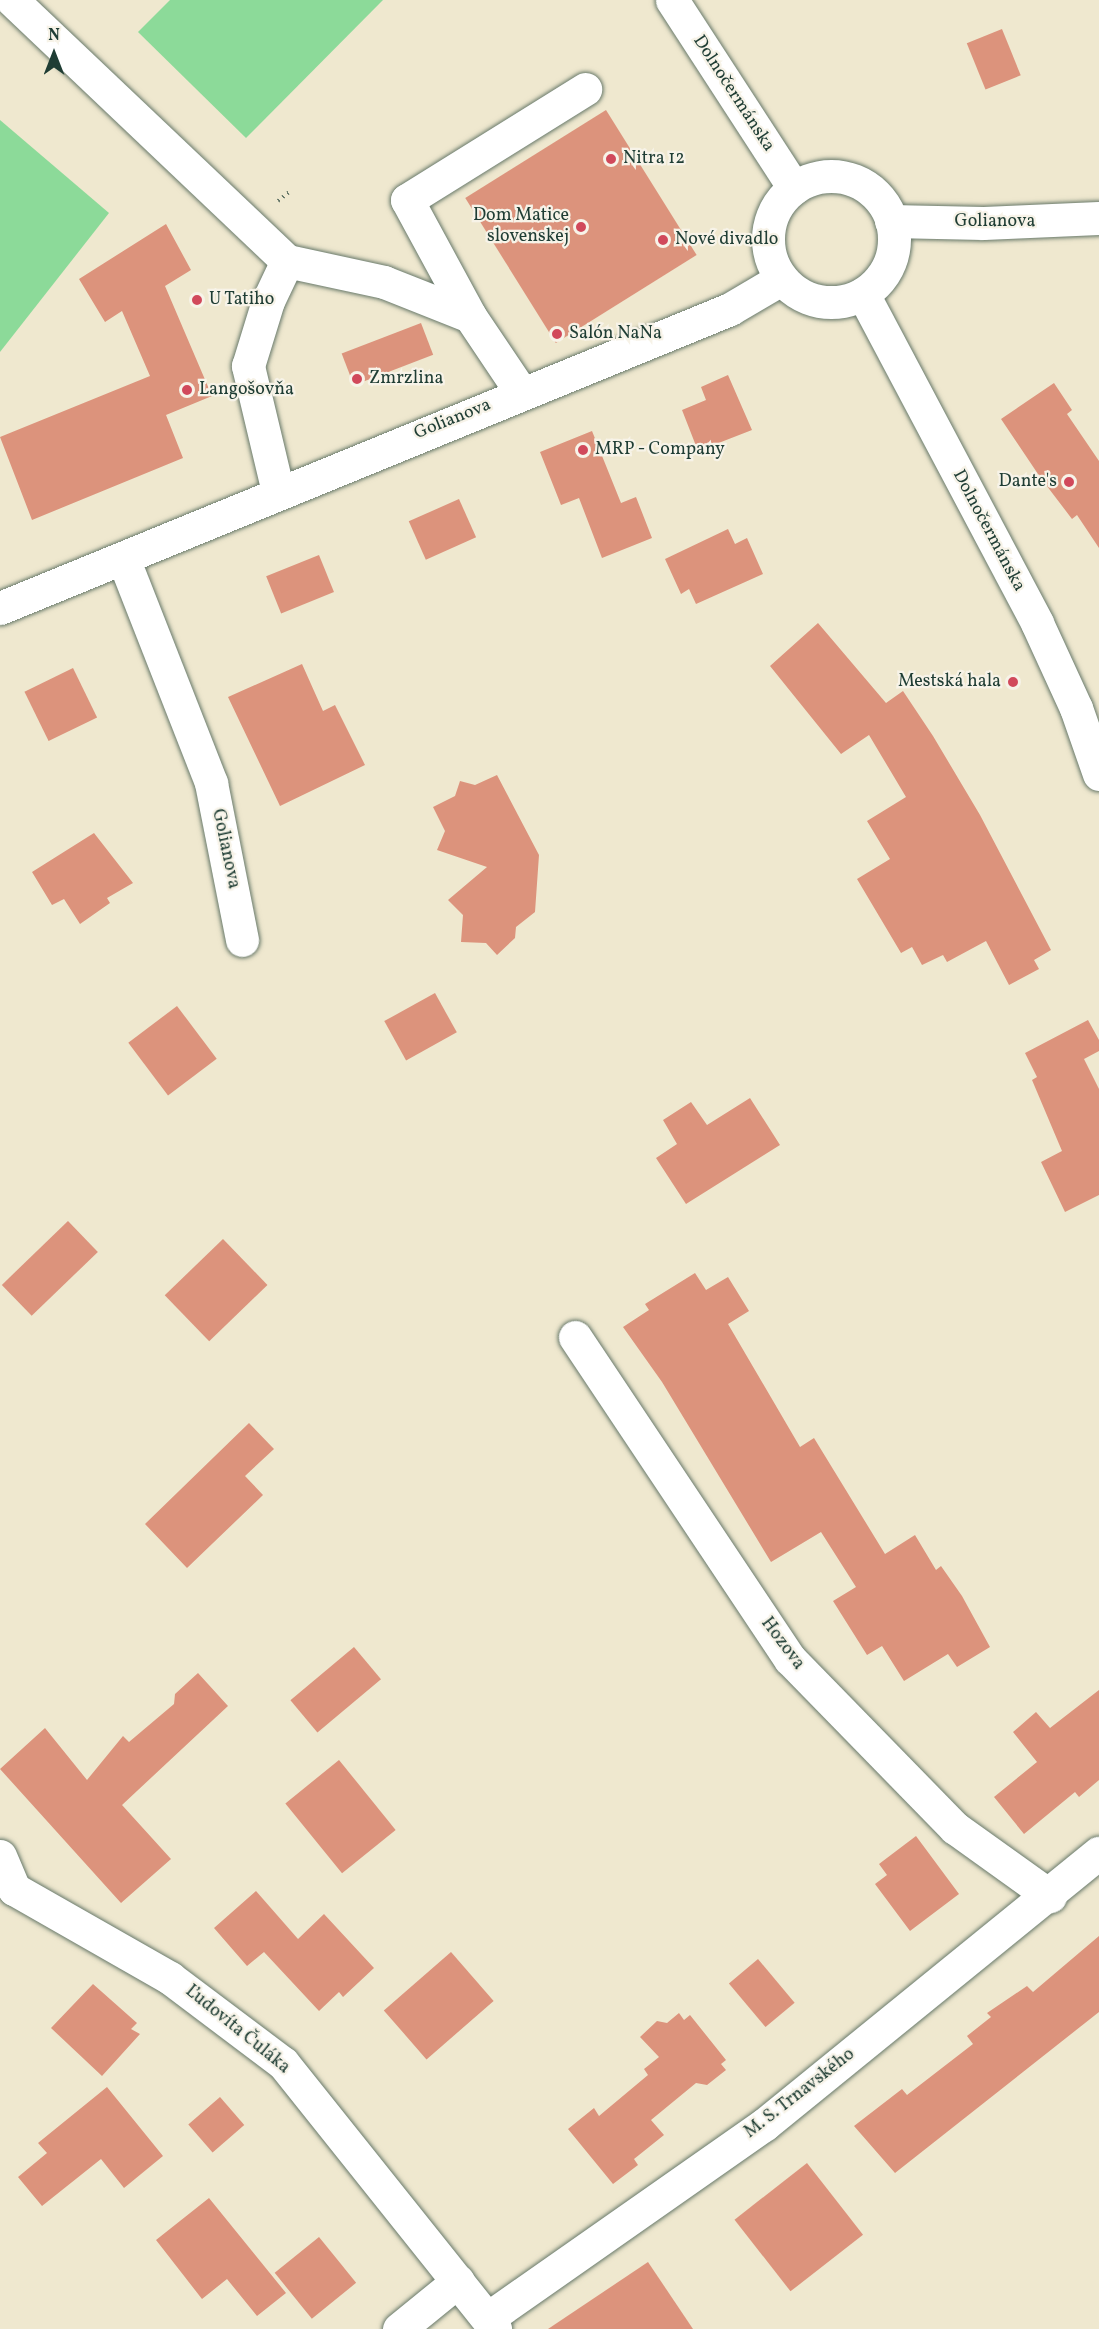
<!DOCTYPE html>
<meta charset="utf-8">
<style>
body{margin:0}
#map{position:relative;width:1099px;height:2329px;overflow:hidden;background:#efe8cf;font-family:Vollkorn,serif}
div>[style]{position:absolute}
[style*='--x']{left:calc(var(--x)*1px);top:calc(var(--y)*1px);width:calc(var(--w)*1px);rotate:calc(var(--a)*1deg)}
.green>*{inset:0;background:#8cda99}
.building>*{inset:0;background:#dc937c;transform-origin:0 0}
.path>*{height:4px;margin-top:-2px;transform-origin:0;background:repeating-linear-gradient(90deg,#68796a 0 1.5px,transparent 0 6px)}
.roads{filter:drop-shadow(0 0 2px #68796a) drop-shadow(0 0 2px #68796a)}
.minor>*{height:33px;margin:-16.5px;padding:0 16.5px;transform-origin:16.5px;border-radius:16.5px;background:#fff}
.minor>.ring{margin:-16.5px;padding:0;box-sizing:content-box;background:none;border:33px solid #fff;border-radius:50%}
.dots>*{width:16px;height:16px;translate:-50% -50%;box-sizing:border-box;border:3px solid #f7f3e8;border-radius:50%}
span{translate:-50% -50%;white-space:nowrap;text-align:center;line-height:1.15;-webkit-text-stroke:4.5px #f7f3e8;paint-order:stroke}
.street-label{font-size:18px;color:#1f3d34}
.poi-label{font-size:18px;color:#1f3d34}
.left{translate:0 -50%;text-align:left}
.right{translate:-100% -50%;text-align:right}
.north{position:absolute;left:24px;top:24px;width:60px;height:60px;-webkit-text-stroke:4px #f7f3e8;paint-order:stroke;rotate:0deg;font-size:16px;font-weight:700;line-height:24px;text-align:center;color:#1f3d34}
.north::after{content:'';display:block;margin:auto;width:21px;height:27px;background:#1f3d34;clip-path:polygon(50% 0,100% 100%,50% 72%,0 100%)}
</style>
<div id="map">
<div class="green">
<i style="clip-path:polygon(170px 0,383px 0,246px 138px,138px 32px)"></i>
<i style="clip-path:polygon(0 120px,109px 213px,0 352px)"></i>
</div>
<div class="building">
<i style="left:1002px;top:29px;width:50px;height:38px;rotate:68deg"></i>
<i style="left:606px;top:110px;width:171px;height:166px;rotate:58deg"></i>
<i style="clip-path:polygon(166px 224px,191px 270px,165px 286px,212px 396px,166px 415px,183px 458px,32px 520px,0 437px,150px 376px,122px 311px,105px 322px,79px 279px)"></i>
<i style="left:421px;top:323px;width:34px;height:85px;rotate:69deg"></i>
<i style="clip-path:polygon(728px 375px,752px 430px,698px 451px,682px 410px,706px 400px,701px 387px)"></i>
<i style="clip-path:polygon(1054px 383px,1072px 410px,1067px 414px,1099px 461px,1099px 548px,1077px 515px,1072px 519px,1040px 477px,1001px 419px)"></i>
<i style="clip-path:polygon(592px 431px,621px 503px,636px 497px,652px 538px,602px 558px,579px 498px,561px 505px,540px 452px)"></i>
<i style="left:459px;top:499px;width:42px;height:55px;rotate:66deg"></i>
<i style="clip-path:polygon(728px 529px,735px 544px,747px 538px,763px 574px,696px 604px,689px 589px,681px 594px,665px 559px)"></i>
<i style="left:319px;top:555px;width:40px;height:57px;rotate:68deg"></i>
<i style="clip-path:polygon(818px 623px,886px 703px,903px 691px,933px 736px,980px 815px,1051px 950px,1034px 960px,1039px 969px,1009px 985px,986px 941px,947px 962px,943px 955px,922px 965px,912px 947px,901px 953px,857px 879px,890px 859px,867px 821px,906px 797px,869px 735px,841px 754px,770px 666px)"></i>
<i style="clip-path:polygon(302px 664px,323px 711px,335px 705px,365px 765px,280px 806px,228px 697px)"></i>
<i style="left:73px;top:668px;width:55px;height:54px;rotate:64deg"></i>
<i style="clip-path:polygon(497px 775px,539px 855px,535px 912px,516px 927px,515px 938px,497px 955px,486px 943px,461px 942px,463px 915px,448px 900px,487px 867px,437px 850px,445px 831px,433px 807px,455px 796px,460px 781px,475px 785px)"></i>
<i style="clip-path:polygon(94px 833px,133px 883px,107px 898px,110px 903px,80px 924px,64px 899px,52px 905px,32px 872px)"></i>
<i style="left:435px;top:993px;width:45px;height:58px;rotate:61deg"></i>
<i style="left:177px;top:1006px;width:66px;height:61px;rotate:53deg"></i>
<i style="clip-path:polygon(1088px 1020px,1099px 1040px,1099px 1051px,1084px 1059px,1099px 1089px,1099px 1195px,1065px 1212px,1041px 1162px,1062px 1151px,1032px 1080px,1037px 1077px,1025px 1053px)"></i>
<i style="clip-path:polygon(750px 1098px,780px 1145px,686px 1204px,656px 1158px,677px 1144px,663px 1120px,691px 1102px,707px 1125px)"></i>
<i style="left:68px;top:1221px;width:43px;height:92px;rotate:46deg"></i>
<i style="left:223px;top:1239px;width:64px;height:81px;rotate:46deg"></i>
<i style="clip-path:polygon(695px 1273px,706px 1290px,728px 1277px,749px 1311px,728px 1324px,800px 1447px,814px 1438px,885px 1554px,915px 1535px,936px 1570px,941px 1566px,962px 1596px,990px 1647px,957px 1667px,948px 1654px,904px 1681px,882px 1646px,867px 1655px,833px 1601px,856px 1587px,821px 1532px,771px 1562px,662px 1382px,623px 1327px,649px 1310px,645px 1304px)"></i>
<i style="clip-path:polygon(249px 1423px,274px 1449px,245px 1476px,263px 1495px,187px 1568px,145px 1524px)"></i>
<i style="left:354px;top:1647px;width:42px;height:83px;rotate:50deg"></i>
<i style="clip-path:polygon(198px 1673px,228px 1706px,122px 1805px,171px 1859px,121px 1903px,0 1769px,45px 1728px,87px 1780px,123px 1736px,129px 1742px,174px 1704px,175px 1694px)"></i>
<i style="clip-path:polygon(1099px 1690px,1099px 1780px,1079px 1797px,1075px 1792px,1024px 1834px,994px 1797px,1037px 1762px,1013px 1732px,1036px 1712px,1050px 1728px)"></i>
<i style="left:339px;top:1760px;width:90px;height:69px;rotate:51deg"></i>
<i style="clip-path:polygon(916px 1836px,959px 1894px,910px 1931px,875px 1884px,887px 1875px,879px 1864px)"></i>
<i style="clip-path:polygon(256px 1891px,298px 1939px,324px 1914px,374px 1968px,343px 1997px,339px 1992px,319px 2011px,264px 1952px,247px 1966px,214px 1928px)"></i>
<i style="clip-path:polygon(1099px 1936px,1099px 2012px,895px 2173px,854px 2126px,902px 2089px,907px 2095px,973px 2044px,967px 2036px,991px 2017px,987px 2013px,1027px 1986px,1033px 1992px)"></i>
<i style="left:451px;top:1952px;width:65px;height:89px;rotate:49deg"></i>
<i style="left:758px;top:1959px;width:57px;height:38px;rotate:50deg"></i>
<i style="clip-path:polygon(93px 1984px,137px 2023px,131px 2029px,140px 2034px,102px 2076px,51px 2028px)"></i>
<i style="clip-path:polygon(679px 2013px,684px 2020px,690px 2015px,726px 2060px,721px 2064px,726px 2070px,707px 2085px,696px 2083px,651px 2120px,664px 2135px,634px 2159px,638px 2165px,613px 2184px,568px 2129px,594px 2108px,599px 2116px,648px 2075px,644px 2069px,659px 2057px,640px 2037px,657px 2021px,667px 2023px)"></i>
<i style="clip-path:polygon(107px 2087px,163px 2156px,124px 2188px,101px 2159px,42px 2206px,18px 2177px,47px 2153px,38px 2143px)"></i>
<i style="left:220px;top:2097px;width:37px;height:42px;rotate:49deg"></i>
<i style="left:807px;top:2163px;width:91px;height:92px;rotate:52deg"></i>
<i style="clip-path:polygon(209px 2198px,286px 2293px,257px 2316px,227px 2279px,202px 2299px,156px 2240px)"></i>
<i style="left:319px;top:2237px;width:59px;height:57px;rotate:51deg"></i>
<i style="clip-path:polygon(648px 2262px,693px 2329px,548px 2329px)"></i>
</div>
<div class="path">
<i style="--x:278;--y:201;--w:14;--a:-39"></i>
</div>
<div class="roads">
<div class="minor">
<i style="--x:12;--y:0;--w:379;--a:43.5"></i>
<i style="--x:287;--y:261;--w:99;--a:12.2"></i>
<i style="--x:384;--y:282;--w:92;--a:21.6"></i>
<i style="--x:672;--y:0;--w:224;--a:57"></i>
<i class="ring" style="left:768px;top:176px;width:93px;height:93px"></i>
<i style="--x:891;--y:221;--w:92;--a:1.2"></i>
<i style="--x:983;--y:223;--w:116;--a:-2.5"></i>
<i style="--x:863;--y:294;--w:372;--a:62.1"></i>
<i style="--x:1037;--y:623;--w:94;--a:65.4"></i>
<i style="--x:1076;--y:708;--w:70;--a:70.8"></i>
<i style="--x:521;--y:392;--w:92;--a:-123.9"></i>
<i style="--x:470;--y:316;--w:132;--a:-118.5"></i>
<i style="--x:407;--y:200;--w:210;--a:-31.9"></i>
<i style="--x:278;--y:492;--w:130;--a:-103.4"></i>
<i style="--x:248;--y:366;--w:68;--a:-72.9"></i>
<i style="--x:268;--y:301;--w:44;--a:-64.6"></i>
<i style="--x:123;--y:558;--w:242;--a:68.6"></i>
<i style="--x:211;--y:783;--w:160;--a:78.8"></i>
<i style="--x:0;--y:608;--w:789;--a:-22.27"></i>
<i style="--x:730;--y:309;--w:59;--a:-30.5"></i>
<i style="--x:575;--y:1337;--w:387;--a:56.3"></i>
<i style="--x:790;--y:1659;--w:236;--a:45.7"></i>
<i style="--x:955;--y:1828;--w:117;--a:35.6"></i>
<i style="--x:0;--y:1856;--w:36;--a:67"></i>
<i style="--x:14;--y:1889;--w:180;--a:29.7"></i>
<i style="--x:170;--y:1978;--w:141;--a:37"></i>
<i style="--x:283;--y:2063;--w:340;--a:51.4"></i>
<i style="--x:488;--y:2318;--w:338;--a:-35"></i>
<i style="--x:765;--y:2124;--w:430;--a:-39.1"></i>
<i style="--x:399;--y:2329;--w:76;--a:-39.1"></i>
</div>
</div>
<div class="dots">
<i style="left:611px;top:159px;background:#d1495b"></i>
<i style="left:581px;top:227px;background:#d1495b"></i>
<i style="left:663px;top:240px;background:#d1495b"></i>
<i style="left:197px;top:300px;background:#d1495b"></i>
<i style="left:557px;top:334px;background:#d1495b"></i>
<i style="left:357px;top:379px;background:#d1495b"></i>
<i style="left:187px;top:390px;background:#d1495b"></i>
<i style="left:583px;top:450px;background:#d1495b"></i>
<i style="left:1069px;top:482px;background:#d1495b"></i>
<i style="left:1013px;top:682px;background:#d1495b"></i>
</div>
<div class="street-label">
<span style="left:733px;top:94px;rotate:57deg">Dolnočermánska</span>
<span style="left:995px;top:222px">Golianova</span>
<span style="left:453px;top:420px;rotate:-22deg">Golianova</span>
<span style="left:988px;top:531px;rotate:62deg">Dolnočermánska</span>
<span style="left:225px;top:849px;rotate:78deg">Golianova</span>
<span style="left:782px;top:1644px;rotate:53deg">Hozova</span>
<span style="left:237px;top:2030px;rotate:39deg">Ľudovíta Čuláka</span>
<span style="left:800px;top:2094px;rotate:-38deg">M. S. Trnavského</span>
</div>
<div class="poi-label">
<span class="left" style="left:623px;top:159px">Nitra 12</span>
<span class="right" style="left:569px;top:227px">Dom Matice<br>slovenskej</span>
<span class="left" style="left:675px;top:240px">Nové divadlo</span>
<span class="left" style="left:209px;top:300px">U Tatiho</span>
<span class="left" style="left:569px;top:334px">Salón NaNa</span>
<span class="left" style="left:369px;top:379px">Zmrzlina</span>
<span class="left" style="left:199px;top:390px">Langošovňa</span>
<span class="left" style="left:595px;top:450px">MRP - Company</span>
<span class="right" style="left:1057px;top:482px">Dante's</span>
<span class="right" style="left:1001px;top:682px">Mestská hala</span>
</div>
<div class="north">N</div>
</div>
